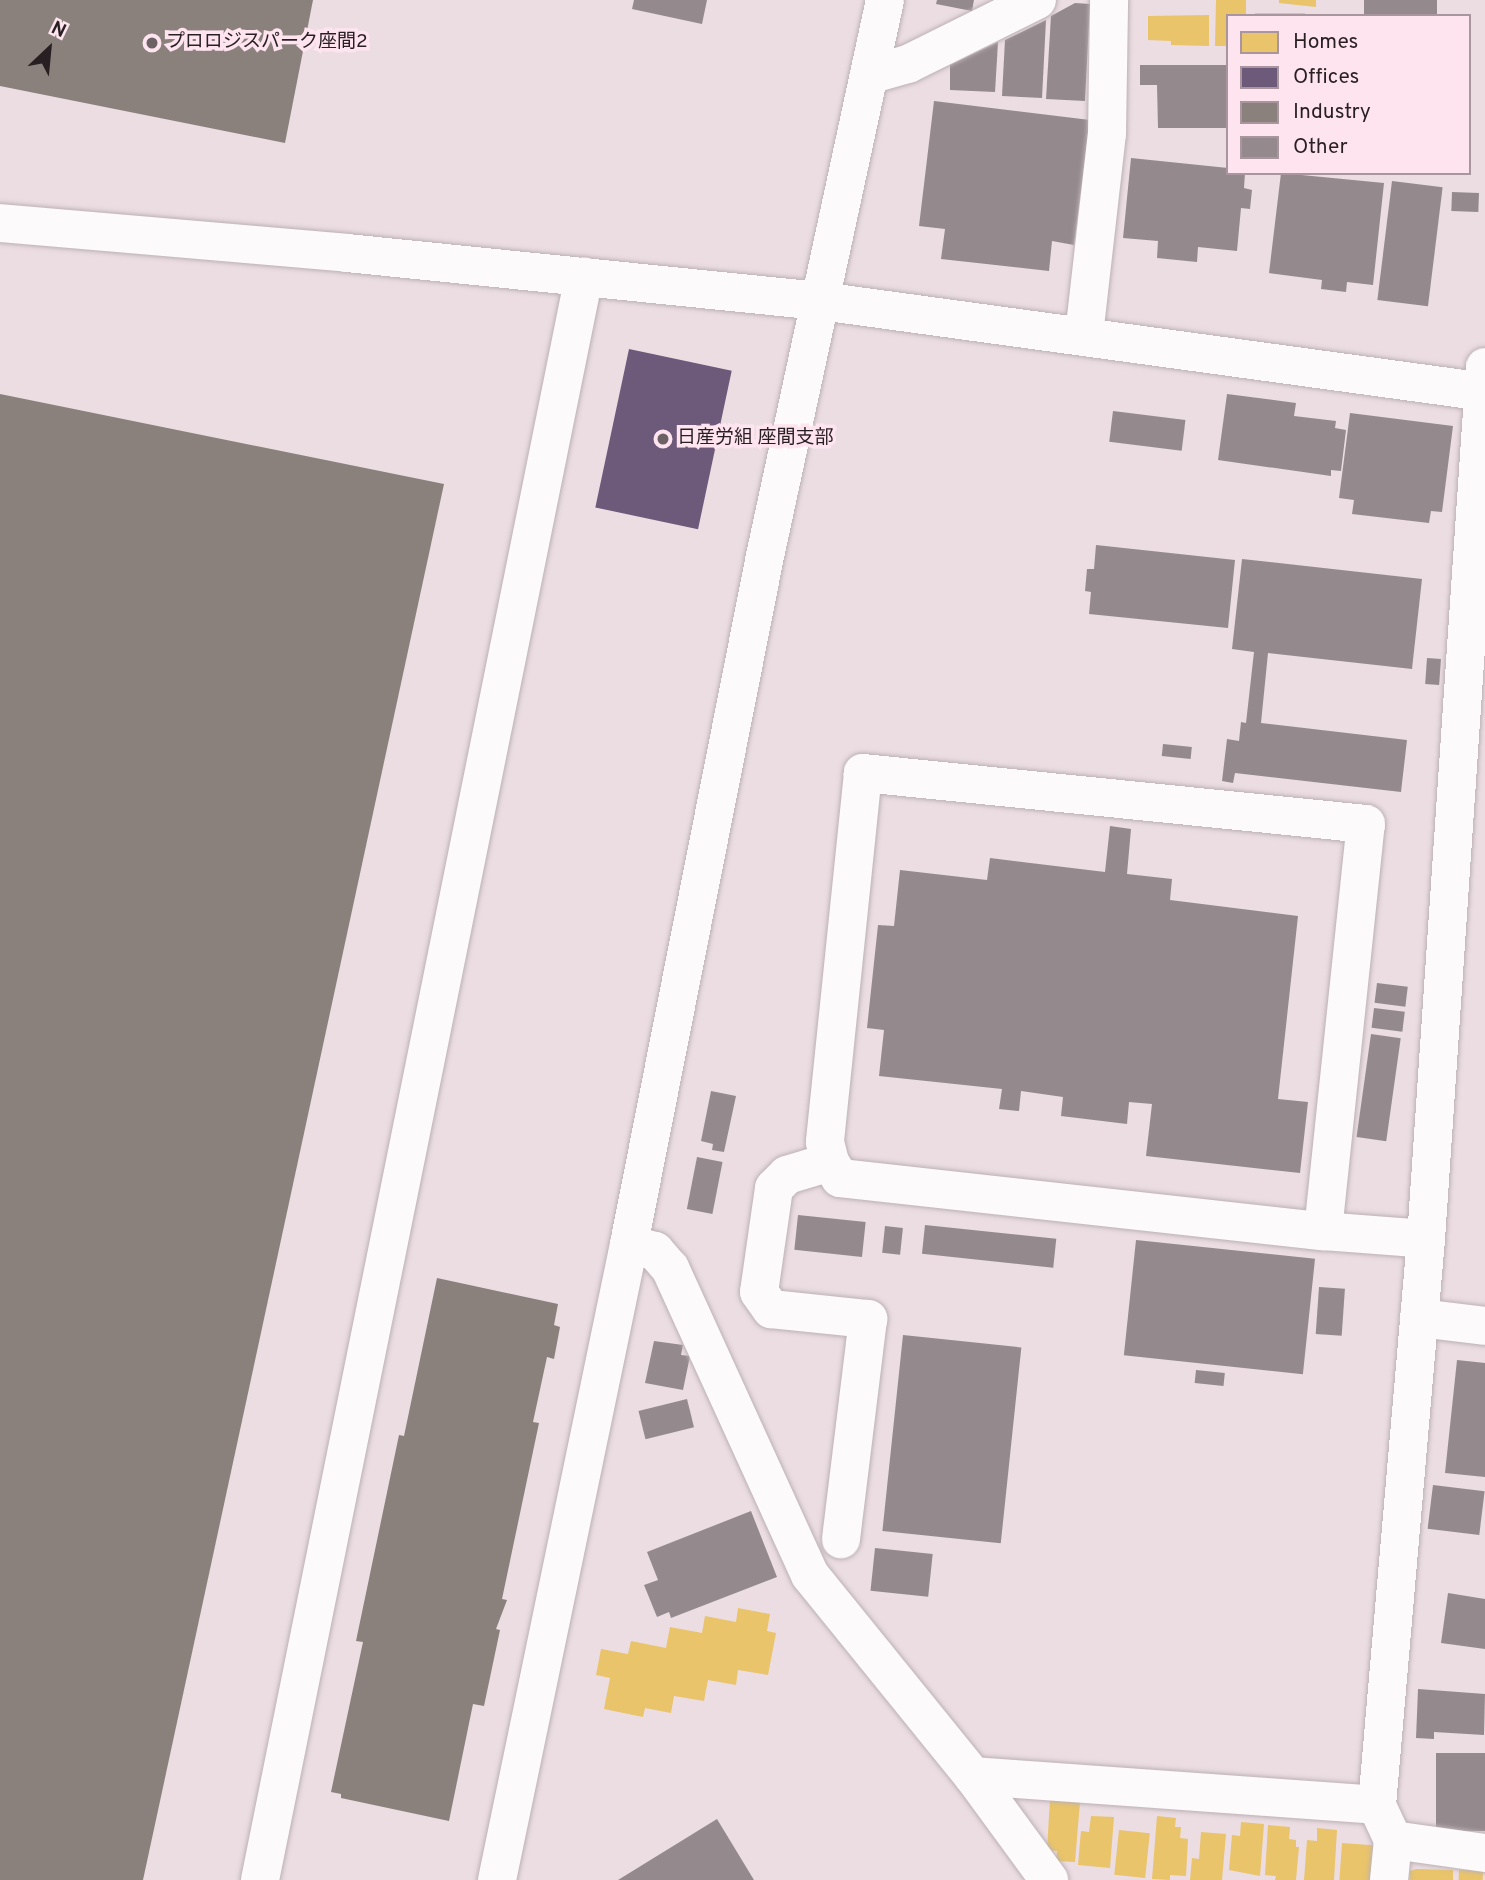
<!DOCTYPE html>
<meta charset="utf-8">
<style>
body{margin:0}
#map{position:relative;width:1485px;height:1880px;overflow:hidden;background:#ebdde2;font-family:Overpass,"Noto Sans JP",sans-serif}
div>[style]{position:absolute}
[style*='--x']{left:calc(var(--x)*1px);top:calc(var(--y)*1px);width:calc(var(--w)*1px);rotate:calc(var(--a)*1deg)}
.homes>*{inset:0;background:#e9c46a;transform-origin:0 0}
.offices>*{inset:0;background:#6d597a;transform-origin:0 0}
.industry>*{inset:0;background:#8a817c}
.building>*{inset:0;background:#948a8d;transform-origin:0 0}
.roads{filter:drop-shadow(0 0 2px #bcb1b5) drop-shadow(0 0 2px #bcb1b5)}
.minor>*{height:38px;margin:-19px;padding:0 19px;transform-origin:19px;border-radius:19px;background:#fcfafb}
.dots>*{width:19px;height:19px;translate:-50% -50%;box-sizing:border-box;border:4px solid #fee4ef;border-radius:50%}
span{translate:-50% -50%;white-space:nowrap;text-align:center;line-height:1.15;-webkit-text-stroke:7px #fee4ef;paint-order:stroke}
.poi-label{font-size:19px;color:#281f23}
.left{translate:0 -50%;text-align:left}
.legend{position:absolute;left:1226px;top:14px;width:245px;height:161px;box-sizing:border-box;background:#fee4ef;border:2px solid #a8959d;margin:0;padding:9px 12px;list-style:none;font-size:21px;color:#281f23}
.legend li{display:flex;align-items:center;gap:14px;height:35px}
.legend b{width:35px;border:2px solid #a8959d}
.north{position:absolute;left:14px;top:14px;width:70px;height:70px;-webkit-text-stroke:5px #fee4ef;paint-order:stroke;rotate:26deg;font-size:19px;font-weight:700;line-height:28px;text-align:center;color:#281f23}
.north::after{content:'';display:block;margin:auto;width:24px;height:32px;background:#281f23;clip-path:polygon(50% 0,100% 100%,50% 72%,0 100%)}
</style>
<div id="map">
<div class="homes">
<i style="clip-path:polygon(1216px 0,1246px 0,1246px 16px,1228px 16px,1228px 46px,1215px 46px)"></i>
<i style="clip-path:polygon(1279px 0,1316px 0,1316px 7px,1279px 3px)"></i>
<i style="left:1255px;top:13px;width:50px;height:3px"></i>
<i style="clip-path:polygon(1209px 15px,1209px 46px,1171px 45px,1171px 41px,1148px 40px,1148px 16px)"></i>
<i style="clip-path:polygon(738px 1608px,770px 1614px,767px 1631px,776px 1633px,768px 1675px,738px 1670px,736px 1685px,708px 1680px,704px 1701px,674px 1696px,671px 1713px,645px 1708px,643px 1717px,604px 1709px,610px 1678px,596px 1675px,601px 1649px,628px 1654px,631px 1641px,666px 1648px,670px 1627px,702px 1633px,705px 1616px,736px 1622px)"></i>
<i style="clip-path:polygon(1050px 1799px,1080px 1802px,1075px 1862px,1056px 1861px,1057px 1851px,1047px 1850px)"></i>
<i style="clip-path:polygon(1091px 1816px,1114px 1817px,1110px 1868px,1078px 1865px,1081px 1831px,1089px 1832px)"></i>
<i style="clip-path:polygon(1157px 1816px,1176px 1818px,1175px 1827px,1181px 1827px,1180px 1838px,1188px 1839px,1186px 1876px,1170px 1875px,1170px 1880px,1152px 1879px)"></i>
<i style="clip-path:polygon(1241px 1822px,1264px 1824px,1260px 1876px,1229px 1870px,1232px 1835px,1240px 1836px)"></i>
<i style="clip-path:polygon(1268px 1825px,1290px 1827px,1289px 1839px,1296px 1840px,1296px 1847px,1299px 1847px,1296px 1880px,1275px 1880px,1276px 1876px,1265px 1875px)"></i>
<i style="clip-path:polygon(1317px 1828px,1337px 1830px,1334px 1880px,1304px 1880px,1307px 1840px,1317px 1841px)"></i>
<i style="left:1119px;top:1830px;width:31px;height:45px;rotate:6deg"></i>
<i style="clip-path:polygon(1201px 1832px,1226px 1834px,1222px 1880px,1190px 1880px,1192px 1858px,1199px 1859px)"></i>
<i style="left:1342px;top:1843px;width:31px;height:37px;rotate:4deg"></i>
<i style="clip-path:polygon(1416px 1869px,1453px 1870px,1453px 1880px,1410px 1880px,1410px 1871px)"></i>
<i style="left:1459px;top:1870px;width:24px;height:10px;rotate:2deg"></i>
</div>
<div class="offices">
<i style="left:629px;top:349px;width:105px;height:162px;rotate:12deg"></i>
</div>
<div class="industry">
<i style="clip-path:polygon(0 0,313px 0,285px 143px,0 86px)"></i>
<i style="clip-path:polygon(0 394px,444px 484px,143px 1880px,0 1880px)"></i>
<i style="clip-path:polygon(437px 1278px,558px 1304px,554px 1325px,560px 1327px,554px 1359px,547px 1357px,533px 1422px,539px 1423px,502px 1599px,507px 1600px,496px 1629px,500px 1630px,484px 1706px,473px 1704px,449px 1821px,341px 1798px,341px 1794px,331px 1792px,363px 1642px,356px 1641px,399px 1435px,404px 1436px)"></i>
</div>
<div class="building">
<i style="clip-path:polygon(634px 0,707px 0,702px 24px,632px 9px)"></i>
<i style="clip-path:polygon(937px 0,974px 0,972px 11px,936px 4px)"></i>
<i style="left:1364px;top:0;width:73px;height:16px"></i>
<i style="clip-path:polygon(1075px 3px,1090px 4px,1085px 101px,1046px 99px,1051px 16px)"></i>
<i style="clip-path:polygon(1046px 20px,1042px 98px,1002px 96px,1005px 40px)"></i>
<i style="clip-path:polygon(998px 42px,995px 92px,950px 90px,950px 65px)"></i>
<i style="clip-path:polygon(1140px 65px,1228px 65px,1228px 128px,1158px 128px,1157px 85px,1140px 85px)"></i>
<i style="clip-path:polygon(934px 101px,1090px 120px,1074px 245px,1052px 241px,1049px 271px,941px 259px,945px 229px,919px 226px)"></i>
<i style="clip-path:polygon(1131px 158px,1228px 168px,1228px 173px,1245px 173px,1244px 188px,1252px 190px,1250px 209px,1241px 208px,1237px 251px,1198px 247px,1197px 262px,1157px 258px,1158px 241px,1123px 238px)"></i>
<i style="clip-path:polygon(1281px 173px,1384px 183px,1373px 285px,1347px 282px,1346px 292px,1321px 289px,1322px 280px,1269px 273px)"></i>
<i style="left:1392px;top:181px;width:51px;height:120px;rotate:7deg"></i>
<i style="left:1452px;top:192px;width:27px;height:19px;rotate:2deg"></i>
<i style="clip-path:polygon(1227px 394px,1296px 403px,1294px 416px,1336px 421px,1335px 428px,1346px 430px,1341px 471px,1331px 470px,1331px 476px,1218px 460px)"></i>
<i style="left:1113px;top:411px;width:73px;height:31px;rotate:7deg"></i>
<i style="clip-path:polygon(1350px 413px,1453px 426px,1442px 512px,1431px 511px,1429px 523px,1352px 514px,1354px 500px,1339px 498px)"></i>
<i style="clip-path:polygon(1096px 545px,1235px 560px,1228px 628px,1089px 614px,1091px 592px,1085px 591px,1087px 569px,1094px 569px)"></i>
<i style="clip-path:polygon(1242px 559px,1422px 579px,1412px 669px,1268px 653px,1261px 723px,1407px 740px,1401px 792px,1235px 773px,1233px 783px,1222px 781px,1227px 739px,1239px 741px,1241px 722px,1246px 723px,1254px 652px,1232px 649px)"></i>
<i style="left:1427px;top:658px;width:14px;height:26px;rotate:4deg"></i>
<i style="left:1163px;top:744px;width:29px;height:12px;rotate:6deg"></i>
<i style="clip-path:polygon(1110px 826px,1131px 829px,1127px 874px,1172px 879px,1170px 900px,1298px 916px,1278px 1099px,1308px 1102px,1300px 1173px,1146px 1156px,1152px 1104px,1129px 1102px,1127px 1124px,1061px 1116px,1063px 1097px,1021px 1091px,1019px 1111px,999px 1109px,1002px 1089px,879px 1076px,884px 1030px,867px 1028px,878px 925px,894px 926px,900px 870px,987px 880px,990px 858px,1105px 872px)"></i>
<i style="left:1377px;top:983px;width:31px;height:20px;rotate:7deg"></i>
<i style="left:1374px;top:1008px;width:31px;height:20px;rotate:7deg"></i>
<i style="left:1371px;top:1034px;width:30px;height:104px;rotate:8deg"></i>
<i style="clip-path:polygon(711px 1091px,736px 1096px,724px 1152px,712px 1150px,713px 1144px,701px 1141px)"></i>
<i style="left:697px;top:1157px;width:26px;height:53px;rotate:11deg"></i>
<i style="left:798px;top:1215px;width:68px;height:35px;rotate:6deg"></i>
<i style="left:925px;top:1225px;width:132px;height:29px;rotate:6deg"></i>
<i style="left:885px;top:1226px;width:18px;height:27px;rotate:6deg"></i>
<i style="left:1136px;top:1240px;width:180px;height:116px;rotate:6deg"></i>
<i style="left:1319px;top:1287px;width:26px;height:47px;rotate:4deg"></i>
<i style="left:903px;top:1335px;width:119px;height:197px;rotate:6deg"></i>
<i style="clip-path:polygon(654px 1341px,683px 1345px,681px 1355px,690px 1356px,683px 1390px,645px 1383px)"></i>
<i style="clip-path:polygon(1457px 1360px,1485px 1363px,1485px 1477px,1445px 1473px)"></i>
<i style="left:1196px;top:1370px;width:29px;height:13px;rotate:6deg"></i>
<i style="left:687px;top:1399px;width:29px;height:50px;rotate:76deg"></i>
<i style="left:1433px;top:1485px;width:52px;height:44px;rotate:7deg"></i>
<i style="clip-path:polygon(751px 1511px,777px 1577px,671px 1618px,669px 1612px,657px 1617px,644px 1585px,658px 1580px,647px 1552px)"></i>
<i style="left:875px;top:1548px;width:58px;height:43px;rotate:6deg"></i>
<i style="clip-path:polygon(1448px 1593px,1485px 1599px,1485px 1649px,1441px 1643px)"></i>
<i style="clip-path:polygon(1418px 1689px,1485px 1694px,1484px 1735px,1434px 1732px,1434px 1739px,1416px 1738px)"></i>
<i style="left:1436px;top:1753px;width:49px;height:78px"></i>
<i style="clip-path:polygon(717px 1819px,754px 1880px,618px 1880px)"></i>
</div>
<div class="roads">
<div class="minor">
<i style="--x:869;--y:75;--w:41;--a:-15.8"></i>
<i style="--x:908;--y:64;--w:144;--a:-26.4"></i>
<i style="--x:0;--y:223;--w:348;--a:4.9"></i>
<i style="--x:347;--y:253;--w:476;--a:5.8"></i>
<i style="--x:821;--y:301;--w:670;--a:7.8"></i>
<i style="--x:1084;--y:335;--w:202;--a:-83.5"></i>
<i style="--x:1107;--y:134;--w:134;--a:-89.1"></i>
<i style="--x:830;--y:1162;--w:45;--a:163.2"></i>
<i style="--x:787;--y:1175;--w:18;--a:135"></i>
<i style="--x:774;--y:1188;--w:105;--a:98.2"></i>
<i style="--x:759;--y:1292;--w:21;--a:55"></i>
<i style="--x:771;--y:1309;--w:98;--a:5.9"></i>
<i style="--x:868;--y:1319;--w:222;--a:97"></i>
<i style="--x:1323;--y:1231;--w:409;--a:-84"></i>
<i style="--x:1366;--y:824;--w:506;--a:-174.21"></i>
<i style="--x:863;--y:773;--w:371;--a:95.9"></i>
<i style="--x:825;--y:1142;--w:21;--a:76"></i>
<i style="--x:830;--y:1162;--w:19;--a:58"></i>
<i style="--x:840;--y:1178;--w:486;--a:6.3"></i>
<i style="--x:1323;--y:1231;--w:103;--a:4.4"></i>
<i style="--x:629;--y:1244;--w:27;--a:15"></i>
<i style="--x:655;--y:1251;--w:23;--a:49"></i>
<i style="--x:670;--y:1268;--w:337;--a:65.5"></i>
<i style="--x:810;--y:1575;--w:259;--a:51"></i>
<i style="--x:973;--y:1776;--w:129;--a:53.8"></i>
<i style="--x:1419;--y:1318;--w:66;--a:6.9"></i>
<i style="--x:973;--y:1776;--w:405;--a:4.1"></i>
<i style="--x:1393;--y:1840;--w:93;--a:8"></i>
<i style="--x:260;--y:1880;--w:1636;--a:-78.58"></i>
<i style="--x:497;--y:1880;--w:650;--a:-78.27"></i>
<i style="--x:629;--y:1244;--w:701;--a:-78.82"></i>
<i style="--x:765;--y:556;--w:569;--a:-77.82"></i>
<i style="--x:1389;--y:1880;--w:40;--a:-84.3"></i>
<i style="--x:1393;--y:1840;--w:38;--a:-115"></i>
<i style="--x:1377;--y:1805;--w:568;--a:-85.05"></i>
<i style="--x:1426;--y:1239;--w:874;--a:-86.13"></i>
</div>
</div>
<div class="dots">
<i style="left:152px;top:43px;background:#6c6266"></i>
<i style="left:663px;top:439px;background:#6c6266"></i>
</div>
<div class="poi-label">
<span class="left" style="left:166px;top:43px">プロロジスパーク座間2</span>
<span class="left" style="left:677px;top:439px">日産労組 座間支部</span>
</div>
<ul class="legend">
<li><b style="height:19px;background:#e9c46a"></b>Homes</li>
<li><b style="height:19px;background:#6d597a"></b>Offices</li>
<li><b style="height:19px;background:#8a817c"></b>Industry</li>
<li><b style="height:19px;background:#948a8d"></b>Other</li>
</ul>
<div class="north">N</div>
</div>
